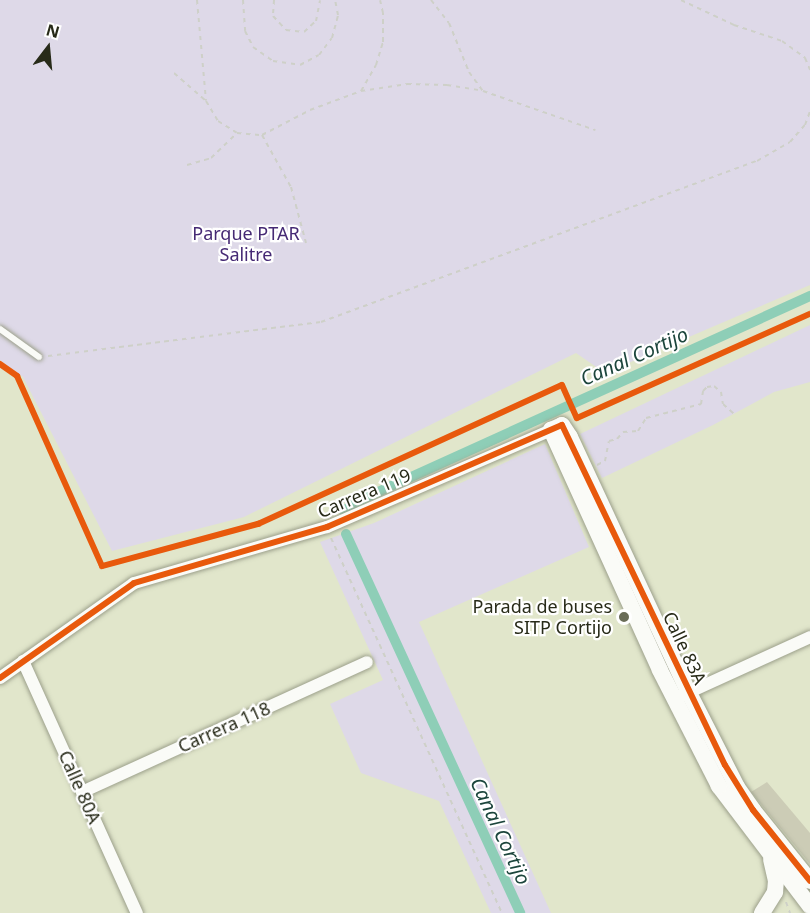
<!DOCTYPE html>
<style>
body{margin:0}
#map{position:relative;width:810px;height:913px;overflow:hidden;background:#e1e6cb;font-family:"Noto Sans",sans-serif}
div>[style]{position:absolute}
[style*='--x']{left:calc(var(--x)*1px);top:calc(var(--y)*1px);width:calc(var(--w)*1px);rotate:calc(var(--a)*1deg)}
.green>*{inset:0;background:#ded9e8}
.canal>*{height:10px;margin:-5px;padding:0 5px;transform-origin:5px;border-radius:5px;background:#8eceb7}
.building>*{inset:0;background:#ccccb6}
.path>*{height:2px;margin-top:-1px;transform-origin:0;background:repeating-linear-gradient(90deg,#ced0c8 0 4.5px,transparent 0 9px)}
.roads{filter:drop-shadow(0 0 2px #9ca08b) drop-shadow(0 0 2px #9ca08b)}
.lane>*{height:6px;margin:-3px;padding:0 3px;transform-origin:3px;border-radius:3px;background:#fafbf7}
.street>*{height:12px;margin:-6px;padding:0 6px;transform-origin:6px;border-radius:6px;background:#fafbf7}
.secondary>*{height:16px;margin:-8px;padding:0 8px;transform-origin:8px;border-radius:8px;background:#fafbf7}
.cycleway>*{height:6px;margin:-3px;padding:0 3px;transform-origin:3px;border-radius:3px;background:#e8590c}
.dots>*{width:16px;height:16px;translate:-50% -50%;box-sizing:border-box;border:3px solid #fff;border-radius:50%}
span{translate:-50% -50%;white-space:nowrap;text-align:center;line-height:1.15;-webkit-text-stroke:4.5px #fff;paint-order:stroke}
.park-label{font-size:18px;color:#452974}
.street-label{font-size:18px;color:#282b19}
.poi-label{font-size:18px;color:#282b19}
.right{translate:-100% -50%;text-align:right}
.water-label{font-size:20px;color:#1c453c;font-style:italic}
.north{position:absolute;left:18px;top:18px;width:60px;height:60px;-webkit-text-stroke:4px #fff;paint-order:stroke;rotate:16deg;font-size:16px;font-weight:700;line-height:24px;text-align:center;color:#282b19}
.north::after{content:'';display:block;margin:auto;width:21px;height:27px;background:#282b19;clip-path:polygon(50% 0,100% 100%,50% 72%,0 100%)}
</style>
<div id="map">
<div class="green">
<i style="clip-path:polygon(0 0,810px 0,810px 285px,605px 373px,576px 353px,244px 517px,112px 551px,23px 377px,0 360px)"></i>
<i style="clip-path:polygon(810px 325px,810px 382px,774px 392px,713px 425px,602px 478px,580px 434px)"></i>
<i style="clip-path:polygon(545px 444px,589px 547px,419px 622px,551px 913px,491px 913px,439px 801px,361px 773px,330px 704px,383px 680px,320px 542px,374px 523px)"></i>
</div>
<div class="canal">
<i style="--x:344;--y:511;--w:15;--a:-37"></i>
<i style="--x:356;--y:502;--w:499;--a:-24.4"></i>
<i style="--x:346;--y:534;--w:417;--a:65.3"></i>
</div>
<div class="building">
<i style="clip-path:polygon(767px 782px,810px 833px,810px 864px,751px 792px)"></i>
</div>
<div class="path">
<i style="--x:197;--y:0;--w:101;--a:84.9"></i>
<i style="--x:206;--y:101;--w:23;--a:59"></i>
<i style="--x:218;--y:121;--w:22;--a:32"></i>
<i style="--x:237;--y:133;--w:25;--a:5"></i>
<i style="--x:262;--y:135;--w:54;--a:-27.5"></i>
<i style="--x:310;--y:110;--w:54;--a:-20.4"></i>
<i style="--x:361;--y:91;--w:30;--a:-60"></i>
<i style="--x:376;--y:65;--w:24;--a:-73"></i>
<i style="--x:383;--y:42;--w:29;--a:-90"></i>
<i style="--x:383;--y:13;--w:13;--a:-103"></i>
<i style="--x:243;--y:0;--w:31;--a:86"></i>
<i style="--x:245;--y:31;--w:18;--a:63"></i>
<i style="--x:253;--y:47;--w:24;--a:35"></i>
<i style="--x:273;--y:61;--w:27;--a:8"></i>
<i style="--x:300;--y:65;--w:21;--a:-28"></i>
<i style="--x:319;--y:55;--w:21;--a:-53"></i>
<i style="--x:332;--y:38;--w:24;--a:-75"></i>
<i style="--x:338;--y:15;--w:15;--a:-101"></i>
<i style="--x:274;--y:0;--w:16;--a:94"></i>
<i style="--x:273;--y:16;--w:19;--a:47"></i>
<i style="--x:286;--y:30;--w:18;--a:6"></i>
<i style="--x:304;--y:32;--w:16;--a:-43"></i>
<i style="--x:316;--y:21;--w:21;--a:-79"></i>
<i style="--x:431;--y:0;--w:29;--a:52"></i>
<i style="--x:449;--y:23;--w:53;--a:67.8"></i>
<i style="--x:469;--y:72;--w:24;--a:54"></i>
<i style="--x:681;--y:0;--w:59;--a:25.3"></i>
<i style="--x:734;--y:25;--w:51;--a:18.4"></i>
<i style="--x:782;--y:41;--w:29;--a:36"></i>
<i style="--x:805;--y:58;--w:13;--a:67"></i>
<i style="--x:174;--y:73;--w:43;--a:41.2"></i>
<i style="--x:361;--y:91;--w:47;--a:-8.7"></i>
<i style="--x:407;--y:84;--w:40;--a:1.4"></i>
<i style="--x:447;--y:85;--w:36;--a:9"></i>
<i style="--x:483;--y:91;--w:119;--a:19.2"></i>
<i style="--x:262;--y:135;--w:60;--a:60.9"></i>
<i style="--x:291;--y:187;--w:58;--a:75"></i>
<i style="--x:187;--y:165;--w:25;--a:-16"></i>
<i style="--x:211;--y:158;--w:35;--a:-44"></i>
<i style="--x:48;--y:356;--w:275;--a:-7.1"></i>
<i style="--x:321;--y:322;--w:465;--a:-20.3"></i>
<i style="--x:757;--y:161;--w:38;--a:-30"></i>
<i style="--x:790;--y:142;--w:23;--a:-49"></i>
<i style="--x:805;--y:125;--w:15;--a:-70"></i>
<i style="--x:597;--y:465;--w:9;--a:-27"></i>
<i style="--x:605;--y:461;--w:20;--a:-79"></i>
<i style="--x:609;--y:441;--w:8;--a:-14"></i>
<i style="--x:617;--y:439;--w:9;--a:-49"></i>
<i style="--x:623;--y:432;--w:15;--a:-4"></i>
<i style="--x:638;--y:431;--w:15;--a:-58"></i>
<i style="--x:646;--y:418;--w:57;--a:-14.3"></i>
<i style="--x:701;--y:404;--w:13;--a:-81"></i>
<i style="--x:703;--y:391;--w:6;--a:-45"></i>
<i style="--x:707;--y:387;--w:7;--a:-8"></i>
<i style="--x:714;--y:386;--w:9;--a:41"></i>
<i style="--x:721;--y:392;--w:12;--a:81"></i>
<i style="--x:723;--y:404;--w:15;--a:42"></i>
<i style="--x:331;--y:538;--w:412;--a:65.5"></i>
<i style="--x:786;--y:902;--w:12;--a:70"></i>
</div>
<div class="roads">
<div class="lane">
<i style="--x:0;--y:329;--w:48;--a:35.7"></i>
</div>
<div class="street">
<i style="--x:23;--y:661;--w:277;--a:65.7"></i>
<i style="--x:0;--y:678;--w:164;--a:-35.3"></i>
<i style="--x:134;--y:583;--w:201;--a:-16.2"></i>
<i style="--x:327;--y:527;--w:244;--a:-23.4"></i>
<i style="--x:683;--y:695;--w:140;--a:-24.5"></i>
<i style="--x:82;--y:792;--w:313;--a:-24.5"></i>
</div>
<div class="secondary">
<i style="--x:810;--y:906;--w:151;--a:-127.2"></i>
<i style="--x:719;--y:786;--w:130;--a:-117"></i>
<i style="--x:660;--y:670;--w:264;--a:-114.4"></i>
<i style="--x:551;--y:430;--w:12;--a:-24"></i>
<i style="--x:562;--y:425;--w:14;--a:56"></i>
<i style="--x:570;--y:437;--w:282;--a:65.1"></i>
<i style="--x:689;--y:693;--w:106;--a:62.9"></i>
<i style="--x:737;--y:787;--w:28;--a:55"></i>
<i style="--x:753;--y:810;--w:91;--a:51.2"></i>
<i style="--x:762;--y:913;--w:25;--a:-58"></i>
<i style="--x:775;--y:892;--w:11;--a:-85"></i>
<i style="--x:776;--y:881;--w:22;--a:-103"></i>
</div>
</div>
<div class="cycleway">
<i style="--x:0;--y:364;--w:21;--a:35"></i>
<i style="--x:17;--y:376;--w:208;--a:65.9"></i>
<i style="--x:102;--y:566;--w:162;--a:-15.1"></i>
<i style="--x:258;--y:524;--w:334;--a:-24.6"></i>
<i style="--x:562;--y:385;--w:36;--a:66"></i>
<i style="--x:577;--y:418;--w:255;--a:-24.1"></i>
<i style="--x:0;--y:678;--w:164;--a:-35.3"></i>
<i style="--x:134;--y:583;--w:201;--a:-16.2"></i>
<i style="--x:327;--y:527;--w:256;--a:-23.5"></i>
<i style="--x:562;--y:425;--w:377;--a:64.4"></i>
<i style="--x:725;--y:765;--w:53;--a:58.1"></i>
<i style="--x:753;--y:810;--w:91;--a:51.2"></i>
</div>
<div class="dots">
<i style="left:624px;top:617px;background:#696c57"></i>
</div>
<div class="park-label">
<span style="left:246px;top:244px">Parque PTAR<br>Salitre</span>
</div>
<div class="street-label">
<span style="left:364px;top:493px;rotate:-23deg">Carrera 119</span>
<span style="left:685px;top:648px;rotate:65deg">Calle 83A</span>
<span style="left:224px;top:727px;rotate:-24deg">Carrera 118</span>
<span style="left:80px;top:787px;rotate:66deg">Calle 80A</span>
</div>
<div class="poi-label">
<span class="right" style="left:612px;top:617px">Parada de buses<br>SITP Cortijo</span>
</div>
<div class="water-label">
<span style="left:634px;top:356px;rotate:-24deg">Canal Cortijo</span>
<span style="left:501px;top:831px;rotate:65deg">Canal Cortijo</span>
</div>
<div class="north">N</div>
</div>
